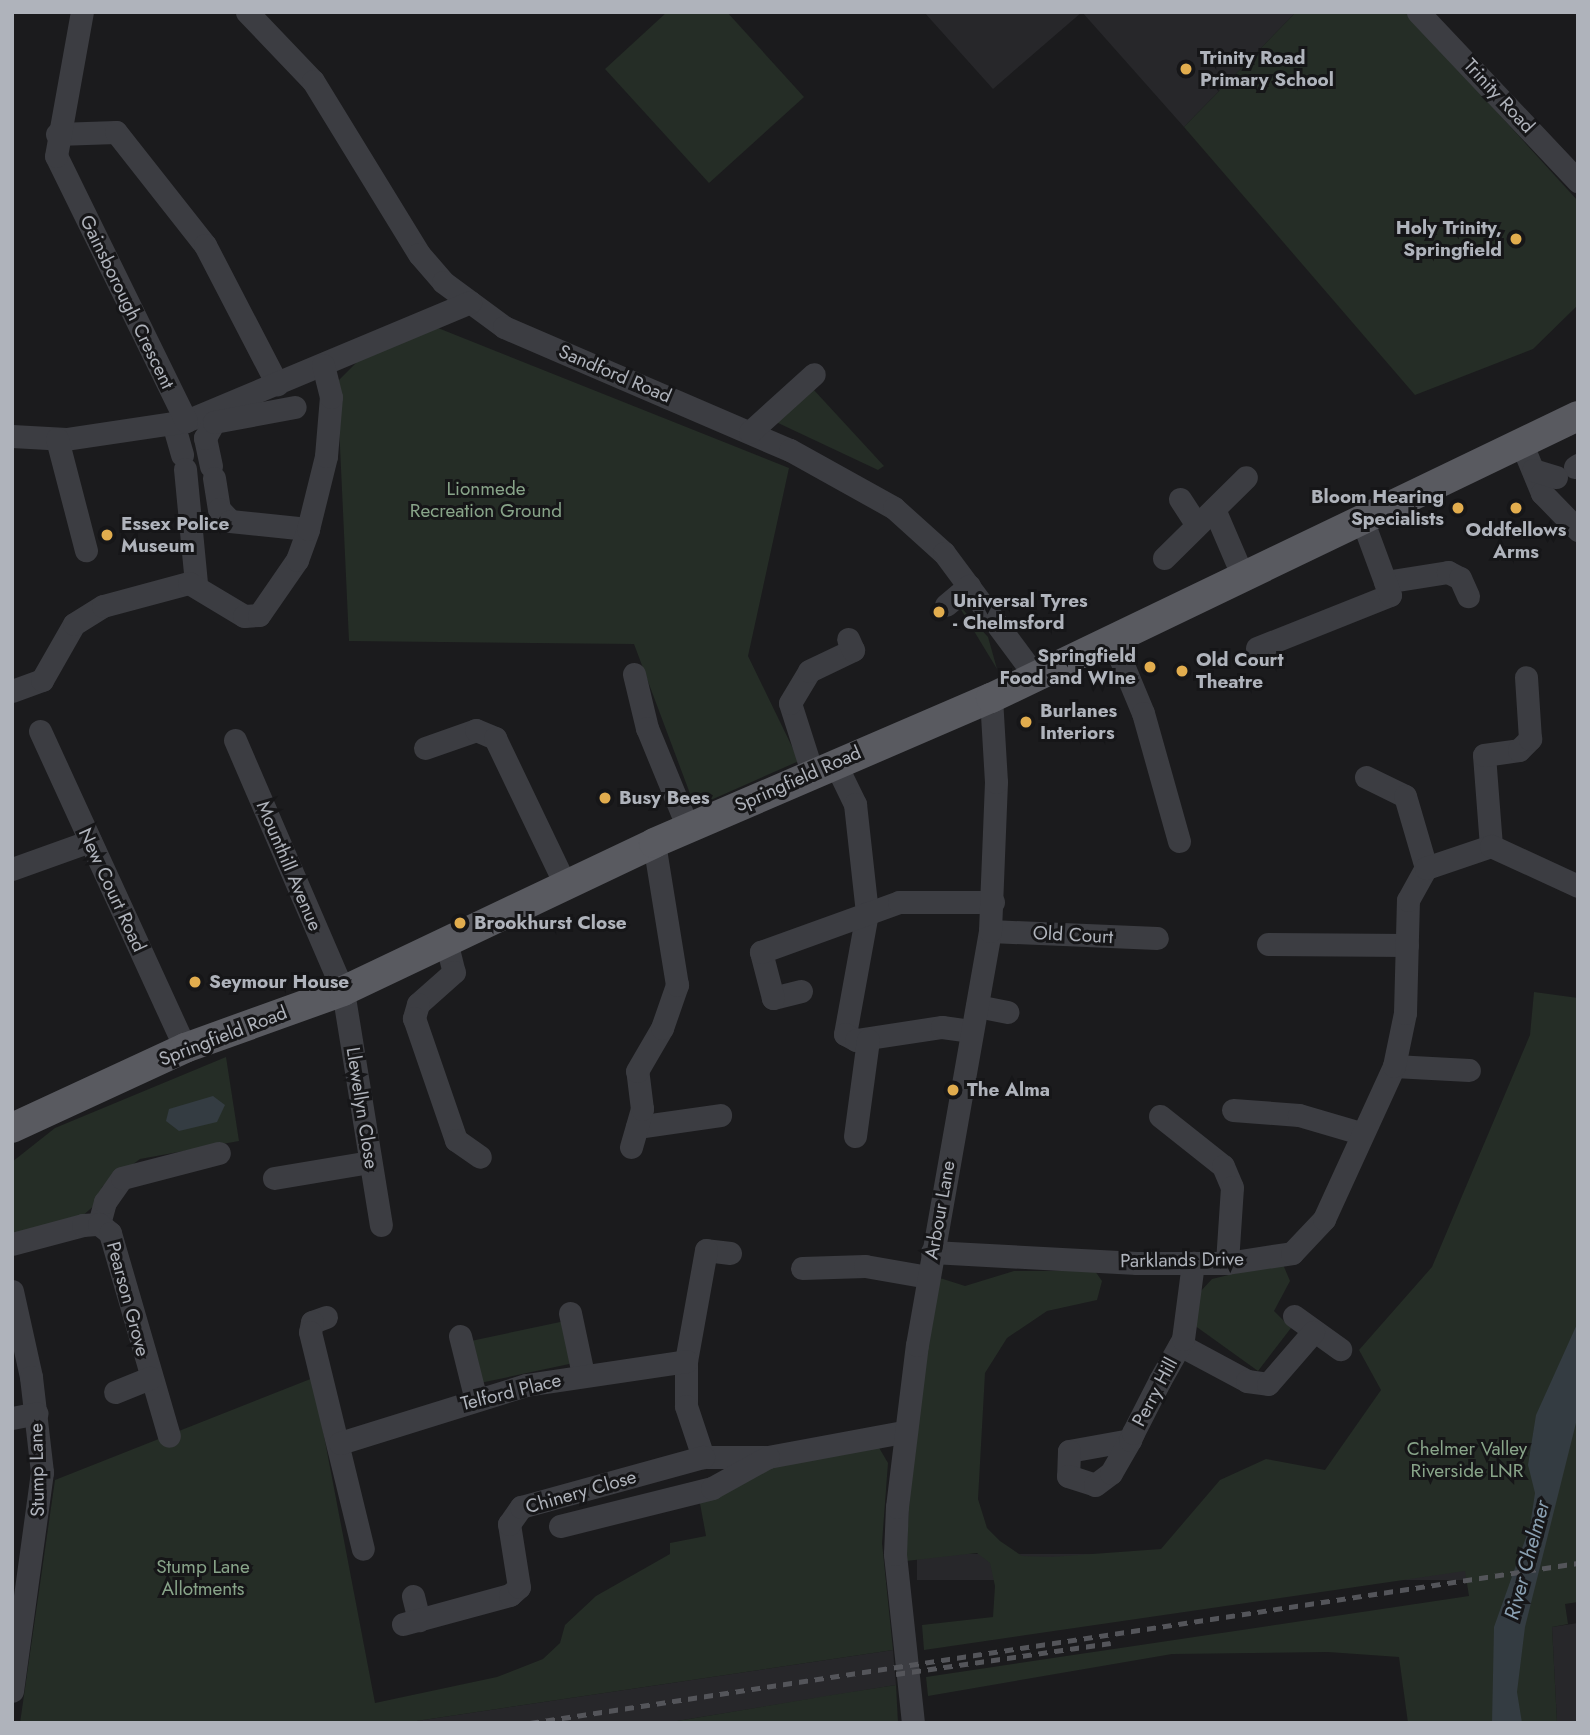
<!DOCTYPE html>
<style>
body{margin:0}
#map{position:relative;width:1590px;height:1735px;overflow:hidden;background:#1b1b1d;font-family:Jost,sans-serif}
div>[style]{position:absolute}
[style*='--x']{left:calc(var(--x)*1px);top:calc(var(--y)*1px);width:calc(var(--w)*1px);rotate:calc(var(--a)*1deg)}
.built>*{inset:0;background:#27272a;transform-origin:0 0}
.green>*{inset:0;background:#252d26;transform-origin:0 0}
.water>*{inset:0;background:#343c42}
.minor>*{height:23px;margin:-11.5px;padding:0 11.5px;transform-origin:11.5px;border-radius:11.5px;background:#3c3d42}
.major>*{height:30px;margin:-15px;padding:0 15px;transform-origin:15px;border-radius:15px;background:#595a60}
.rail>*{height:5px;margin-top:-2.5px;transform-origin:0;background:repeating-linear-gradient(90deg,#54555a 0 9px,transparent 0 16px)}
.dots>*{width:19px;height:19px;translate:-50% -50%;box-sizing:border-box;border:4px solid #161618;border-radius:50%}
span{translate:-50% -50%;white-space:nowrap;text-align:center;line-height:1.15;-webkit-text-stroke:6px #161618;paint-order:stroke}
.poi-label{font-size:19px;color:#afb3bb;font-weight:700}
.left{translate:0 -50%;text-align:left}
.right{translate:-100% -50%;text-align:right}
.street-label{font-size:19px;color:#afb3bb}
.park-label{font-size:19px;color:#88a489}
.water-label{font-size:21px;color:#8aa0b2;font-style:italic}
.frame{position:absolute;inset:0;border:14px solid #afb3bb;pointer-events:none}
</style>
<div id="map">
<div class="built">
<i style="clip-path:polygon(924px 12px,1296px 12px,1184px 127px,1082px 12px,993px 89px)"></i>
<i style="left:1578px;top:1554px;width:26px;height:661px;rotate:90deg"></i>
<i style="clip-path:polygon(1578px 1623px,1578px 1723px,1557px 1723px,1552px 1627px)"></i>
<i style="clip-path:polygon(893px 1650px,896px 1685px,665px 1723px,403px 1723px)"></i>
</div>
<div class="green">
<i style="clip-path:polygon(667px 12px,727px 12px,804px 97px,709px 183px,605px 69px)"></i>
<i style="clip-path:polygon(1296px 12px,1406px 12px,1578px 201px,1578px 305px,1533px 349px,1415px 395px,1184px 127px)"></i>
<i style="clip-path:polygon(438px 328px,789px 468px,748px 656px,799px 761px,695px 807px,634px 644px,349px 641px,337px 382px,364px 355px)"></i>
<i style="clip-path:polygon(813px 389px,884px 466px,878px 470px,776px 422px)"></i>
<i style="clip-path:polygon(957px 603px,988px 637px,997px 669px)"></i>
<i style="clip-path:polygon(1534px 992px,1578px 998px,1578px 1602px,1565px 1604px,1568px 1624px,1552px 1627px,1557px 1723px,1408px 1723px,1399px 1657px,1328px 1652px,1172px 1654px,928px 1696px,926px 1677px,1469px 1596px,1465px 1571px,924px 1650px,922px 1625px,993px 1617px,995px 1586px,990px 1563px,977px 1553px,906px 1561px,913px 1437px,940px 1278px,965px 1286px,1014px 1271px,1095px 1271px,1102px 1281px,1097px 1300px,1047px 1311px,1007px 1338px,985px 1373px,978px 1499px,987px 1528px,1000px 1541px,1022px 1556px,1051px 1557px,1161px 1549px,1220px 1480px,1266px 1459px,1325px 1470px,1381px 1390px,1359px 1350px,1432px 1267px,1530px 1035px)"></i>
<i style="clip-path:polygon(226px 1057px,239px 1141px,140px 1159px,102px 1187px,97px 1203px,80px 1218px,12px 1234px,12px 1162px,55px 1128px)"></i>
<i style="clip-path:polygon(1282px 1262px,1290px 1281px,1274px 1311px,1291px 1328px,1258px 1371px,1194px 1325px,1200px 1292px,1212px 1279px)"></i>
<i style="left:565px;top:1321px;width:43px;height:101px;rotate:78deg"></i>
<i style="clip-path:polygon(313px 1378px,375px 1703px,497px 1677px,543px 1659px,560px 1643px,565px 1625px,596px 1596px,670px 1554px,670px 1543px,706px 1536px,699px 1498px,779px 1463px,878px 1446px,888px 1463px,882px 1543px,893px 1650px,403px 1723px,20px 1723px,55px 1480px)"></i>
<i style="clip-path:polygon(896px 1685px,898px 1723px,665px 1723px,832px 1695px)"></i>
</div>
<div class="water">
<i style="clip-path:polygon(213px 1096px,225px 1105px,217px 1122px,179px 1131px,166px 1121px,169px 1109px)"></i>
<i style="clip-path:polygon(1578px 1322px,1578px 1415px,1525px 1627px,1517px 1692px,1522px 1723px,1492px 1723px,1494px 1627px,1530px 1526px,1535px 1493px,1528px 1465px,1536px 1415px)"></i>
</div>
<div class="minor">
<i style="--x:247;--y:12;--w:95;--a:46.3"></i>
<i style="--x:313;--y:81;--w:203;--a:58.5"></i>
<i style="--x:419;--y:254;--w:37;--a:49"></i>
<i style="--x:443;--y:282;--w:76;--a:36.4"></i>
<i style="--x:504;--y:327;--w:311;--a:23.3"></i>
<i style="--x:790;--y:450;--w:119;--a:29.1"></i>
<i style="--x:894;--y:508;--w:67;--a:42"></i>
<i style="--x:944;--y:553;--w:154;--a:53.4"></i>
<i style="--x:1418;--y:12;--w:233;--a:46.6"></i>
<i style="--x:57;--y:134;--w:59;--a:-1.9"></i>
<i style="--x:116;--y:132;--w:144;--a:51.8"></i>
<i style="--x:205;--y:245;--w:157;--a:62.6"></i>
<i style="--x:186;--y:421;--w:308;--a:-22.7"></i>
<i style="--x:173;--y:423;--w:33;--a:74"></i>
<i style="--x:750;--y:432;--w:86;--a:-42.2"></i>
<i style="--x:12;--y:436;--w:54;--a:3.2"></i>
<i style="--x:66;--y:439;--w:121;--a:-8.5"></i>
<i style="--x:186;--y:421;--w:295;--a:-116.1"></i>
<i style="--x:56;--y:156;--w:146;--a:-79.8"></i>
<i style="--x:57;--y:439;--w:115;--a:75.4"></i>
<i style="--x:1523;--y:447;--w:50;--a:67.6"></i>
<i style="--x:1542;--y:493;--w:52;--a:45.8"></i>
<i style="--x:211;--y:466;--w:29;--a:-102"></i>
<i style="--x:205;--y:438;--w:18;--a:-61"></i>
<i style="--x:214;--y:422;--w:82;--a:-10.5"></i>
<i style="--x:1575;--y:467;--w:4;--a:-34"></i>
<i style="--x:185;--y:469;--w:116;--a:84.5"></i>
<i style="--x:1533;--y:470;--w:24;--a:17"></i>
<i style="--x:214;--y:478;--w:31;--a:81"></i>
<i style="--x:219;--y:509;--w:16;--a:47"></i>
<i style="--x:230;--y:521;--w:78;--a:5.9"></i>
<i style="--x:1180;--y:499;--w:31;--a:57"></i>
<i style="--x:1214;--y:509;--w:76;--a:66.8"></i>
<i style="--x:1164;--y:558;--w:115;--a:-44.6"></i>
<i style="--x:1385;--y:582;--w:64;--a:-9"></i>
<i style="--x:1448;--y:572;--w:13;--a:27"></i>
<i style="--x:1460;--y:578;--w:20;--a:66"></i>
<i style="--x:946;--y:605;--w:30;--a:-40"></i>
<i style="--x:1113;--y:641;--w:78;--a:67.4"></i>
<i style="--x:1143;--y:713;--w:133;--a:74.3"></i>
<i style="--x:1257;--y:648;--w:143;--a:-21.7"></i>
<i style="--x:1390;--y:595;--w:78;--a:-110.3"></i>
<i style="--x:634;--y:674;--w:56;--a:76.5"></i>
<i style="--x:647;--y:728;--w:108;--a:67.7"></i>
<i style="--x:12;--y:691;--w:32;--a:-20"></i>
<i style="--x:42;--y:680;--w:64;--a:-60.3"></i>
<i style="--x:74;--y:624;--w:34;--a:-32"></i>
<i style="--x:103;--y:606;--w:89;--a:-15"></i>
<i style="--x:189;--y:583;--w:64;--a:31"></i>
<i style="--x:244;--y:616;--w:15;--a:-4"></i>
<i style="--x:259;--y:615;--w:67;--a:-55.4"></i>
<i style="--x:297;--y:560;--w:33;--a:-70"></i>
<i style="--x:308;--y:529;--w:75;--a:-76.1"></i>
<i style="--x:326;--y:456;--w:59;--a:-85.2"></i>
<i style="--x:331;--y:397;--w:33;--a:-104"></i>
<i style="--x:40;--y:731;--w:349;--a:65.4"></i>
<i style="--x:235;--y:740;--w:273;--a:66.7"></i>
<i style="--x:343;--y:991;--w:237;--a:80.8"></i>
<i style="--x:425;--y:748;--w:54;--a:-19.4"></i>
<i style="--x:476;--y:730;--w:21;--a:23"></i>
<i style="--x:495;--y:738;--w:162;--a:64.4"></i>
<i style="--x:835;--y:763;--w:46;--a:64"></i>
<i style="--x:855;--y:804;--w:110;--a:83.7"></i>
<i style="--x:867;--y:913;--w:123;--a:100.3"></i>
<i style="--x:845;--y:1034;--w:13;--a:29"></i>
<i style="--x:856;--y:1040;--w:87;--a:-8.6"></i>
<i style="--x:942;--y:1027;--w:30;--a:8"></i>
<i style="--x:812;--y:772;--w:72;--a:-107.7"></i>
<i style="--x:790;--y:703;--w:37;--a:-59"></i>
<i style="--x:809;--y:671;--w:49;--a:-25.5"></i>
<i style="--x:853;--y:650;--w:12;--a:-114"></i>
<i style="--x:1366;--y:777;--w:43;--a:26"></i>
<i style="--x:1405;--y:796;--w:75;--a:73.7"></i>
<i style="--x:1491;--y:846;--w:91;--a:-94.4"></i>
<i style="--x:1484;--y:755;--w:35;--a:-8"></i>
<i style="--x:1519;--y:750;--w:16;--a:-45"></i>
<i style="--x:1530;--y:739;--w:62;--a:-93.7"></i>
<i style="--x:12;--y:869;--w:83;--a:-19.7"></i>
<i style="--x:990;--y:931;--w:167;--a:2.4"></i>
<i style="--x:446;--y:941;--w:32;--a:76"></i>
<i style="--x:454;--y:972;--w:48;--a:138.4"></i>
<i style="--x:418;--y:1004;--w:15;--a:106"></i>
<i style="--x:414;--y:1018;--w:129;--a:71"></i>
<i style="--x:456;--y:1140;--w:29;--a:35"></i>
<i style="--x:1268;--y:944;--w:139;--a:0.4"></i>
<i style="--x:801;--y:991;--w:29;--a:166"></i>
<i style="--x:773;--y:998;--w:48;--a:-104.6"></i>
<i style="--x:761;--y:952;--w:147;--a:-19.9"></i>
<i style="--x:899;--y:902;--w:94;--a:0"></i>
<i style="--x:977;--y:1006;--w:31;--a:11"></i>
<i style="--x:1394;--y:1066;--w:75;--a:3.1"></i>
<i style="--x:1233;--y:1110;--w:66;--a:4.3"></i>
<i style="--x:1299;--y:1115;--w:64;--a:16.4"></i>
<i style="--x:1160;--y:1116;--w:80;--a:38.4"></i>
<i style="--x:1223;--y:1166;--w:23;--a:67"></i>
<i style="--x:1232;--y:1187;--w:76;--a:93.8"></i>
<i style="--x:637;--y:1127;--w:84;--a:-8.2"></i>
<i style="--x:855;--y:1136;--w:97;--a:-82.3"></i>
<i style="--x:631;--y:1147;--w:40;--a:-74"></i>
<i style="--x:642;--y:1109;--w:38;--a:-97"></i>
<i style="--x:637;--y:1071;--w:50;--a:-59.8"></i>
<i style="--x:662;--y:1028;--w:46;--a:-70.8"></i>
<i style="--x:677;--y:985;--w:144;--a:-99.2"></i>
<i style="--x:274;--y:1178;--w:97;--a:-9.5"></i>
<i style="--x:99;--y:1224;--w:23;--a:-75"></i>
<i style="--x:105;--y:1202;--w:29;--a:-55"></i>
<i style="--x:122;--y:1178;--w:100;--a:-14.5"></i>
<i style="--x:12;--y:1244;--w:73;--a:-15"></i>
<i style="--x:83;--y:1225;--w:16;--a:-4"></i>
<i style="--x:99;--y:1224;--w:14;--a:39"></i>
<i style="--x:110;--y:1233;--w:211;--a:73.8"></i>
<i style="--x:932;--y:1252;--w:205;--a:3.1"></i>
<i style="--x:1137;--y:1263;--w:90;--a:0"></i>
<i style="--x:1227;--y:1263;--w:66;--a:-8.7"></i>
<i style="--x:1292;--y:1253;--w:47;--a:-46.7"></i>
<i style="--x:1324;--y:1219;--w:168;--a:-65.4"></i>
<i style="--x:1394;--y:1066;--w:54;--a:-78.3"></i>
<i style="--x:1405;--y:1013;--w:113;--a:-88.5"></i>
<i style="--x:1408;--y:900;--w:37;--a:-61"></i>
<i style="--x:1426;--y:868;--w:69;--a:-18.7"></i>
<i style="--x:1491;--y:846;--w:96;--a:24.7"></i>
<i style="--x:730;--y:1253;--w:24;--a:-173"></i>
<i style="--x:706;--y:1250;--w:113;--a:100.2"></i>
<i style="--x:686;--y:1361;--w:45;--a:90"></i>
<i style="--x:686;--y:1406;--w:54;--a:71.6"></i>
<i style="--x:703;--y:1457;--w:65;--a:0"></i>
<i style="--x:768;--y:1457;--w:137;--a:-10.5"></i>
<i style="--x:802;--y:1268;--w:63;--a:-1.8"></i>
<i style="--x:865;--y:1266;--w:64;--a:9.9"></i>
<i style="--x:12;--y:1291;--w:88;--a:77.5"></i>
<i style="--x:31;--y:1377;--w:96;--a:83.4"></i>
<i style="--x:42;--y:1472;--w:221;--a:97.8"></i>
<i style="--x:570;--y:1313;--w:62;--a:78"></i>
<i style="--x:1294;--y:1316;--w:57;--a:35.7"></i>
<i style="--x:326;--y:1317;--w:15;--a:160"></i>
<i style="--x:312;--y:1322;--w:10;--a:101"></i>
<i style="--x:310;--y:1332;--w:223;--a:76.3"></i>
<i style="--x:460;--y:1336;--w:66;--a:76"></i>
<i style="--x:1180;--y:1345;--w:76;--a:28.2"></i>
<i style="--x:1247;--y:1381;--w:21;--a:8"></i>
<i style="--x:1268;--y:1384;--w:69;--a:-49.1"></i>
<i style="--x:115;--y:1392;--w:38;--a:-22"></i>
<i style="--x:12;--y:1418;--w:25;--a:-11"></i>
<i style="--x:1130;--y:1440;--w:62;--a:169.8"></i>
<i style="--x:1069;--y:1451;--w:25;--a:92"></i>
<i style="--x:1068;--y:1476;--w:28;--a:18"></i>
<i style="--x:1095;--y:1485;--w:20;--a:-37"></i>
<i style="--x:1111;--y:1473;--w:38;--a:-60"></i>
<i style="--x:1130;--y:1440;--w:8;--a:-67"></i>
<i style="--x:1133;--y:1433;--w:59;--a:-63"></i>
<i style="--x:1160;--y:1380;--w:47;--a:-60.7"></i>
<i style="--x:1183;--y:1339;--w:77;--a:-82.5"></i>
<i style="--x:340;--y:1443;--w:195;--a:-17.3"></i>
<i style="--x:526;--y:1385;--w:162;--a:-8.5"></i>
<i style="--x:560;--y:1526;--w:157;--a:-14"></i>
<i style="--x:712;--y:1488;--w:64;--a:-29"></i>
<i style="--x:413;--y:1596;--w:25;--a:76"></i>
<i style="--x:403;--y:1624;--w:111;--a:-15.2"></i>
<i style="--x:510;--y:1595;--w:12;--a:-42"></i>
<i style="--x:519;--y:1587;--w:64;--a:-99"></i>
<i style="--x:509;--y:1524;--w:21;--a:-55"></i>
<i style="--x:521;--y:1507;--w:189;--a:-15.4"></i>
<i style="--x:913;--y:1723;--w:170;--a:-96.1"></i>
<i style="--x:895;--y:1554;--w:47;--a:-87.6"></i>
<i style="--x:897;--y:1507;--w:163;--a:-83"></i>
<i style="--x:917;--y:1345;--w:420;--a:-80"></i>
<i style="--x:990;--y:931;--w:149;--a:-87.7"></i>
<i style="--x:996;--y:782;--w:84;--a:-93.4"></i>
</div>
<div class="major">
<i style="--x:12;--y:1128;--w:191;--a:-24.8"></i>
<i style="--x:185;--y:1048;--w:168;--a:-19.8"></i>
<i style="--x:343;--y:991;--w:344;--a:-25.4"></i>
<i style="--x:654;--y:843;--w:367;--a:-23.3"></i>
<i style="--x:991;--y:698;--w:651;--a:-25.66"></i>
</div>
<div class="rail">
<i style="--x:896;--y:1674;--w:217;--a:-8.2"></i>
<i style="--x:530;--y:1723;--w:1060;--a:-8.68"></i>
</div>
<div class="dots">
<i style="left:1186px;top:69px;background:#e2ad4e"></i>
<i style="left:1516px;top:239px;background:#e2ad4e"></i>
<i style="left:1458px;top:508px;background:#e2ad4e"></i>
<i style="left:1516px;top:508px;background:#e2ad4e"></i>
<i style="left:107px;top:535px;background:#e2ad4e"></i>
<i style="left:939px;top:612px;background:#e2ad4e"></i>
<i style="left:1150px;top:667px;background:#e2ad4e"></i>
<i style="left:1182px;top:671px;background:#e2ad4e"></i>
<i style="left:1026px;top:722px;background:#e2ad4e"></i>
<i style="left:605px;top:798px;background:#e2ad4e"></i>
<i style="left:460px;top:923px;background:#e2ad4e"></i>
<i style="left:195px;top:982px;background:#e2ad4e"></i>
<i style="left:953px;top:1090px;background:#e2ad4e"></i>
</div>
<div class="poi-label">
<span class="left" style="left:1200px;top:69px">Trinity Road<br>Primary School</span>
<span class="right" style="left:1502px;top:239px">Holy Trinity,<br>Springfield</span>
<span class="right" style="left:1444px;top:508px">Bloom Hearing<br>Specialists</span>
<span class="left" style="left:121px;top:535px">Essex Police<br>Museum</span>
<span style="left:1516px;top:541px">Oddfellows<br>Arms</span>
<span class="left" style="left:953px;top:612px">Universal Tyres<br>- Chelmsford</span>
<span class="right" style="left:1136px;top:667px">Springfield<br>Food and WIne</span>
<span class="left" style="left:1196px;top:671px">Old Court<br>Theatre</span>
<span class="left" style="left:1040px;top:722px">Burlanes<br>Interiors</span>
<span class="left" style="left:619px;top:798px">Busy Bees</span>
<span class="left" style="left:474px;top:923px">Brookhurst Close</span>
<span class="left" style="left:209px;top:982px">Seymour House</span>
<span class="left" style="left:967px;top:1090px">The Alma</span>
</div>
<div class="street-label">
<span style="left:1499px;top:96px;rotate:47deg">Trinity Road</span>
<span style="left:127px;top:302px;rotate:64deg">Gainsborough Crescent</span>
<span style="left:615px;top:374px;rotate:23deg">Sandford Road</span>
<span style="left:798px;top:779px;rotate:-24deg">Springfield Road</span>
<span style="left:289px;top:866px;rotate:67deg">Mounthill Avenue</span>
<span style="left:112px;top:890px;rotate:65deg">New Court Road</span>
<span style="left:1073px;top:935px;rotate:3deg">Old Court</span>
<span style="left:223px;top:1036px;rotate:-21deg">Springfield Road</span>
<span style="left:362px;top:1108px;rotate:81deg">Llewellyn Close</span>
<span style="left:940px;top:1210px;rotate:-80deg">Arbour Lane</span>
<span style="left:1182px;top:1260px;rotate:-1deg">Parklands Drive</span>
<span style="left:128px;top:1299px;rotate:75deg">Pearson Grove</span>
<span style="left:511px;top:1392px;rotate:-14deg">Telford Place</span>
<span style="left:1155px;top:1392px;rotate:-62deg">Perry Hill</span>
<span style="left:37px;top:1470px;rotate:-91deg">Stump Lane</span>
<span style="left:581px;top:1492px;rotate:-16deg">Chinery Close</span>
</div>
<div class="park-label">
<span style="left:486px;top:500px">Lionmede<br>Recreation Ground</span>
<span style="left:1467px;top:1460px">Chelmer Valley<br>Riverside LNR</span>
<span style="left:203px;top:1578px">Stump Lane<br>Allotments</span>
</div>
<div class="water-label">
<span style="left:1527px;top:1560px;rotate:-75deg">River Chelmer</span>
</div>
<div class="frame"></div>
</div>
